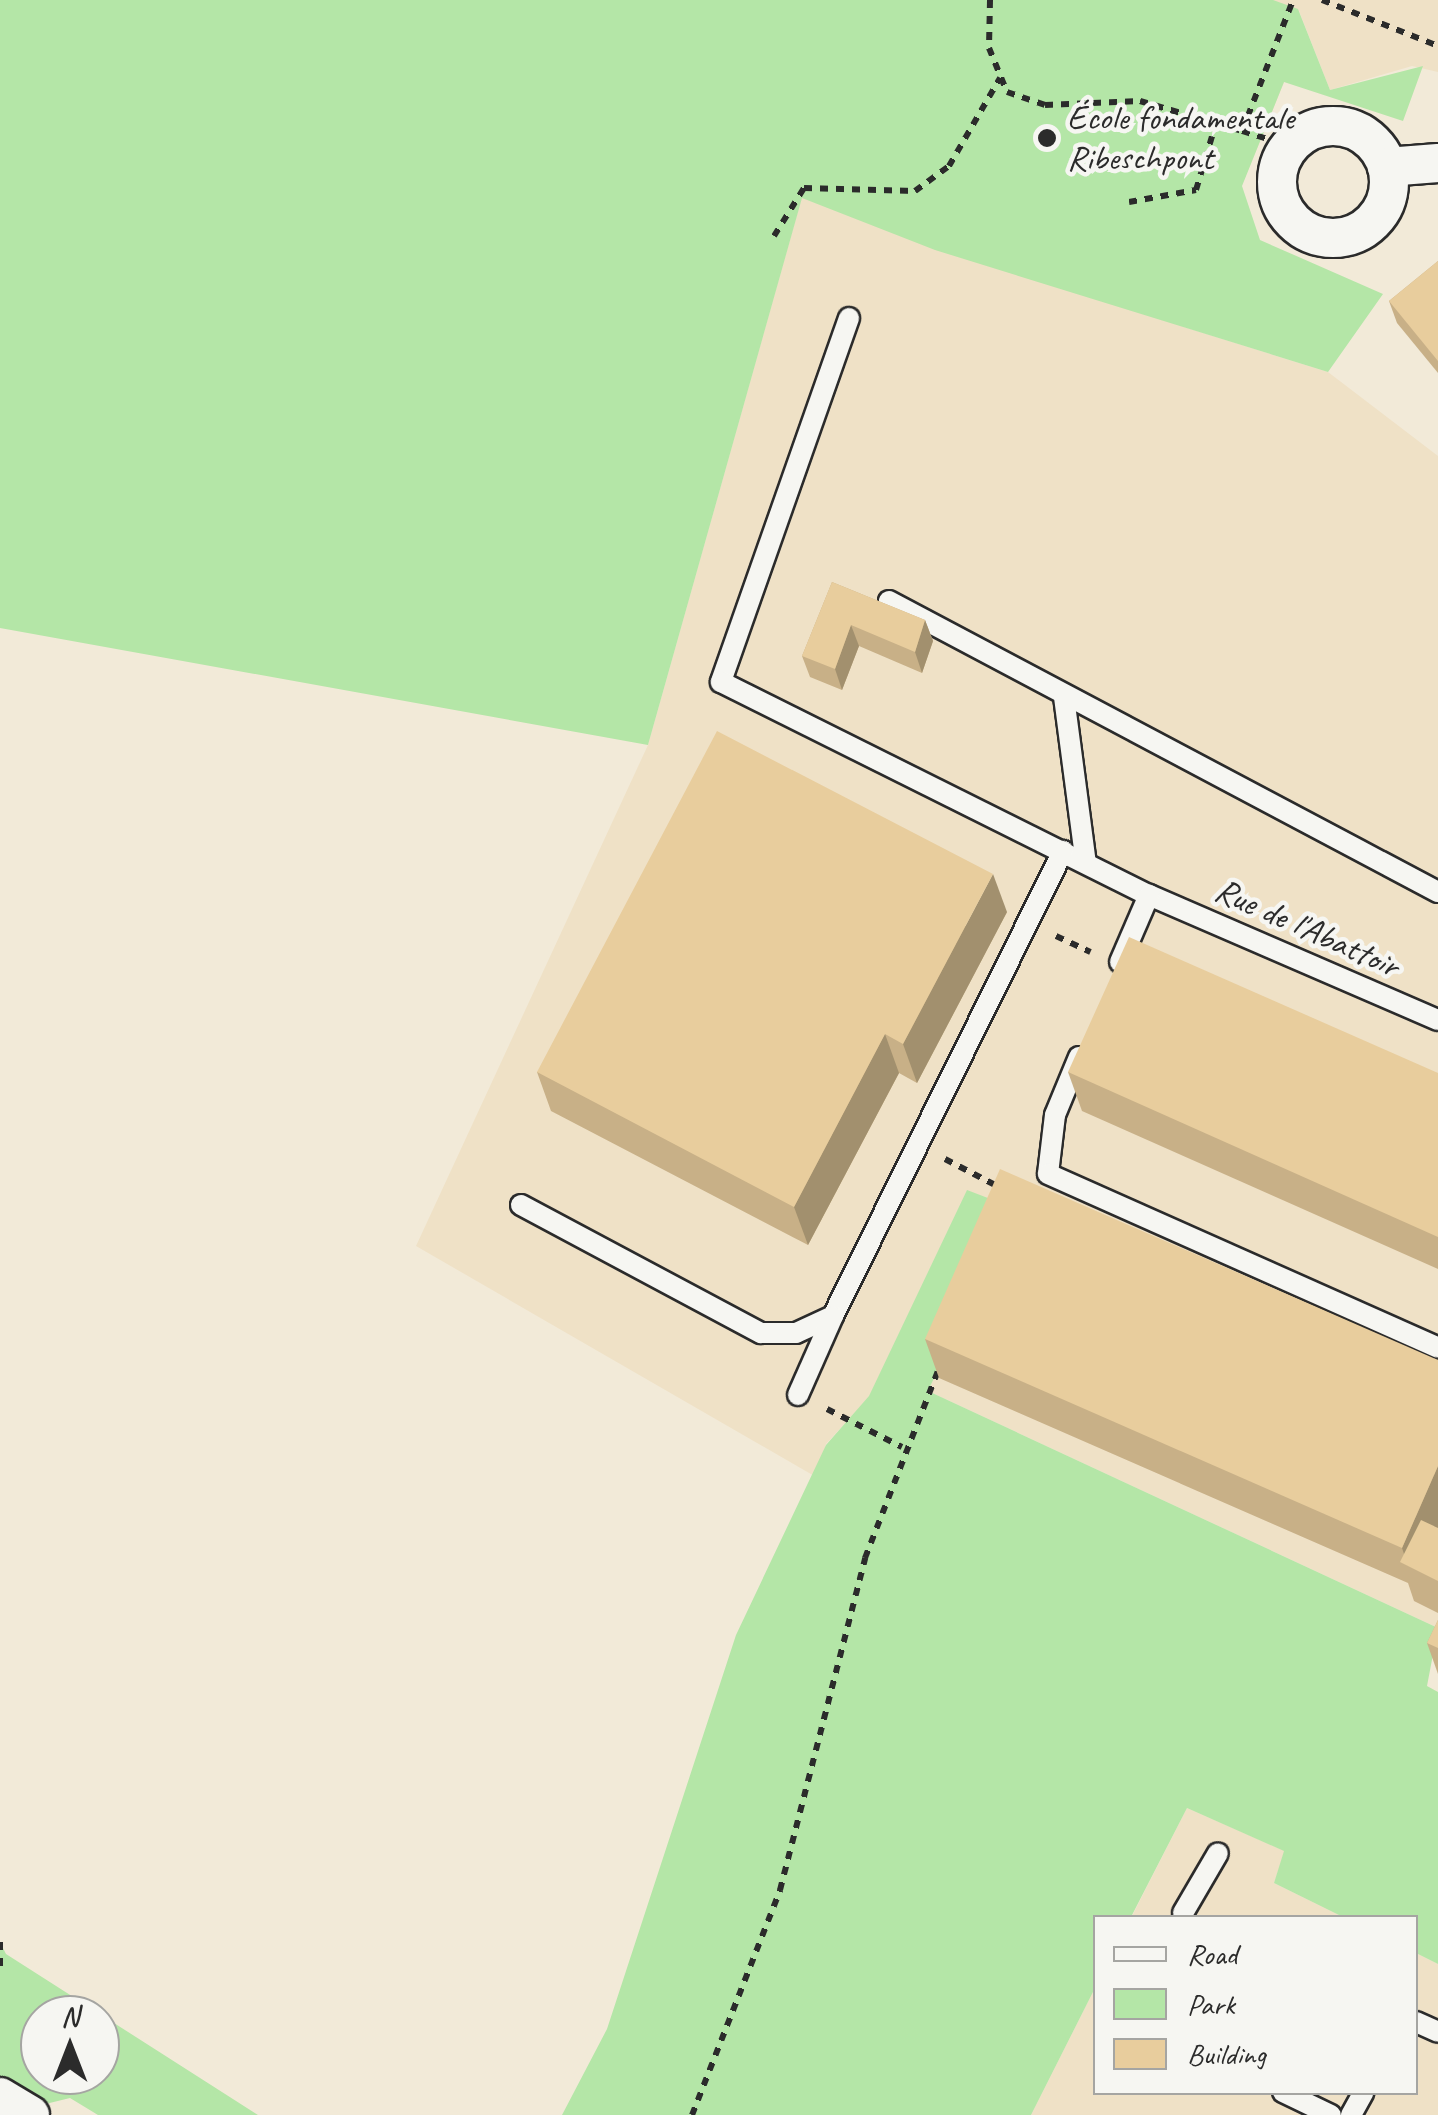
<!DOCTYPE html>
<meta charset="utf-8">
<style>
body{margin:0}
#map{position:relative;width:1438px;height:2115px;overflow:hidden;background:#f2ead8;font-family:Caveat,sans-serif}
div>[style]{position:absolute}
.built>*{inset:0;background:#efe1c6}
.green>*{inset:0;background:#b4e6a7}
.path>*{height:6px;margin-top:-3px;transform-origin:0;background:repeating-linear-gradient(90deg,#2b2b2b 0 8px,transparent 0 16px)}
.roads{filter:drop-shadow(2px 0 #2b2b2b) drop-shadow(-2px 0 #2b2b2b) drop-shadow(0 2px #2b2b2b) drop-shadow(0 -2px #2b2b2b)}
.service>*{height:20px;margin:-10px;padding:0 10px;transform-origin:10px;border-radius:10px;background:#f6f6f2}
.minor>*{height:38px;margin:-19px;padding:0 19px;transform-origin:19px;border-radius:19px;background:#f6f6f2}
.minor>.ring{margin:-19px;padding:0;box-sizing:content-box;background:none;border:38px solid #f6f6f2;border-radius:50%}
.wall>*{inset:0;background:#c8b087}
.shaded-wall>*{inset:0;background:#a2906e}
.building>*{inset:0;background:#e8cd9d}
.dots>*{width:28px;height:28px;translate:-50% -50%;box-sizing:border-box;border:5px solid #f6f6f2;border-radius:50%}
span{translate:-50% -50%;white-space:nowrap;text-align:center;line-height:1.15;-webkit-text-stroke:9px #f6f6f2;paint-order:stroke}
.poi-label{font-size:35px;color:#2b2b2b}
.left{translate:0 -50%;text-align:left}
.street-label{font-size:35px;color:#2b2b2b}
.legend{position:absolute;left:1093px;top:1915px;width:325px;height:180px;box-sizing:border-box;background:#f6f6f2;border:2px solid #a5a5a2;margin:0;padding:12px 18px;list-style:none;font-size:30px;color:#2b2b2b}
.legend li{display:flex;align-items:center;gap:20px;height:50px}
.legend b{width:50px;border:2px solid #a5a5a2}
.north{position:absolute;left:20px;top:1995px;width:100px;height:100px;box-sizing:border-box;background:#f6f6f2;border:2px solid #a5a5a2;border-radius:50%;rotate:0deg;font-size:28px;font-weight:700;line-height:40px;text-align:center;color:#2b2b2b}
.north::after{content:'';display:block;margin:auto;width:35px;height:45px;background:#2b2b2b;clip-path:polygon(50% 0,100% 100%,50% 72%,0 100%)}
</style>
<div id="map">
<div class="built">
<div style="clip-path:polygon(905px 0,1438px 0,1438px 72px,1412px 66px,1330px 90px,1299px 11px,1296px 53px,1184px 327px,1328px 372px,1438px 456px,1438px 1628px,928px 1391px,1014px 1208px,967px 1191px,869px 1397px,826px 1444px,816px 1477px,416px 1246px,648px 745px,802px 197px)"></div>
<div style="clip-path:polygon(1187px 1808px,1285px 1851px,1274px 1883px,1343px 1917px,1131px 1918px)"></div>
<div style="clip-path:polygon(1416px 1953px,1438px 1964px,1438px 2115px,1031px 2115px,1095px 1988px,1096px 2092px,1416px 2092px)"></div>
</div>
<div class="green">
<div style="clip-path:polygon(0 0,1273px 0,1298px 9px,1330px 90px,1423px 66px,1403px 121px,1284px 82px,1242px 186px,1260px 240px,1383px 294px,1328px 372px,935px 250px,802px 198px,648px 745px,0 628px)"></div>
<div style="clip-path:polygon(967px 1190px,1014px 1208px,928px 1391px,1438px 1628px,1427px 1686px,1438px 1692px,1438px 1964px,1416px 1953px,1416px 1918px,1343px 1917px,1274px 1883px,1284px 1851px,1187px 1808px,1131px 1917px,1096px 1918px,1095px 1988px,1031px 2115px,562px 2115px,607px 2029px,736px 1635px,826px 1445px,869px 1396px)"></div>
<div style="clip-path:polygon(evenodd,0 1942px,6px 1954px,258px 2115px,98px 2115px,70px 2098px,21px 2110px,0 2097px,0 1942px,40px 2015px,100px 2015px,100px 2075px,40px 2075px,40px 2015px)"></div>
</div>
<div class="path">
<div style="left:990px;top:0;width:48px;rotate:91.2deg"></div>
<div style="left:989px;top:48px;width:48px;rotate:67.8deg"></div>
<div style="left:1007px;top:92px;width:40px;rotate:18.9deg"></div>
<div style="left:1045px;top:105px;width:95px;rotate:-2.4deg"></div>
<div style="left:1140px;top:101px;width:106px;rotate:16.4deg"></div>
<div style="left:1242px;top:131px;width:141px;rotate:-68.7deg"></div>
<div style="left:1322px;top:0;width:125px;rotate:21.6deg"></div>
<div style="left:1242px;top:131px;width:50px;rotate:17.4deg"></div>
<div style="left:1129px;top:202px;width:68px;rotate:-10.2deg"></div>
<div style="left:1196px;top:190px;width:70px;rotate:-73.4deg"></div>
<div style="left:774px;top:236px;width:57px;rotate:-58deg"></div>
<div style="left:804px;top:188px;width:111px;rotate:1.5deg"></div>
<div style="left:915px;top:191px;width:42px;rotate:-36.3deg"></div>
<div style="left:949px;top:166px;width:102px;rotate:-59.9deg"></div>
<div style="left:1056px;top:936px;width:38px;rotate:25deg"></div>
<div style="left:945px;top:1159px;width:63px;rotate:27.4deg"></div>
<div style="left:827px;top:1409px;width:84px;rotate:26.9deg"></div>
<div style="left:0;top:1942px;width:30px;rotate:90deg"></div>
<div style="left:692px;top:2115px;width:242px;rotate:-68.6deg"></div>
<div style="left:780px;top:1890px;width:343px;rotate:-75.6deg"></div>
<div style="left:865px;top:1558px;width:209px;rotate:-68.7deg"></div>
</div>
<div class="roads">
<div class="service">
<div style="left:849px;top:318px;width:386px;rotate:109.4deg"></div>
<div style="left:721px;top:682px;width:478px;rotate:26.5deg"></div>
<div style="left:1149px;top:895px;width:315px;rotate:23.4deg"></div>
<div style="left:889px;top:601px;width:621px;rotate:27.93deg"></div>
<div style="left:1064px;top:697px;width:167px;rotate:82.5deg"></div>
<div style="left:1120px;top:962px;width:73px;rotate:-66.6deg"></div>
<div style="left:1079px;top:1057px;width:63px;rotate:112.5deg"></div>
<div style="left:1055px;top:1115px;width:59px;rotate:96.8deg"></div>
<div style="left:1048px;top:1174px;width:427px;rotate:24deg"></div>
<div style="left:521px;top:1205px;width:272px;rotate:28.1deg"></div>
<div style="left:761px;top:1333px;width:35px"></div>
<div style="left:796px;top:1333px;width:41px;rotate:-24.7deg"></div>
<div style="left:833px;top:1316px;width:519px;rotate:-63.68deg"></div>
<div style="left:798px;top:1395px;width:86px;rotate:-66.1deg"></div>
<div style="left:1183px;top:1913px;width:69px;rotate:-59.7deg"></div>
<div style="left:1416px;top:2022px;width:24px;rotate:24deg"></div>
<div style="left:1283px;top:2092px;width:53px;rotate:25.6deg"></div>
<div style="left:1351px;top:2115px;width:26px;rotate:-61deg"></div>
</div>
<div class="minor">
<div class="ring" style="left:1277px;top:126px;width:74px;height:74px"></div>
<div style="left:1387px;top:167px;width:51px;rotate:-4.5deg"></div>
<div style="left:0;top:2097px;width:35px;rotate:31deg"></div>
</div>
</div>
<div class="wall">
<div style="clip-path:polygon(1438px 261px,1438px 373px,1397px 323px,1389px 301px)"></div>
<div style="clip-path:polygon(832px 582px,925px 620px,933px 641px,922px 673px,859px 646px,842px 690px,810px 677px,802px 656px)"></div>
<div style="clip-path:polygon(1007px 912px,917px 1083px,899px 1073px,808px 1245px,551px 1111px,537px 1072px)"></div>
<div style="clip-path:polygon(1068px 1072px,1438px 1073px,1438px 1269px,1082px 1111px)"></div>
<div style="clip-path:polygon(925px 1339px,1438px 1360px,1438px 1613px,1414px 1601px,1408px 1583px,939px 1378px)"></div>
<div style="clip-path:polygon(1438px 1620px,1438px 1674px,1427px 1643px)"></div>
</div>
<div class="shaded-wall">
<div style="clip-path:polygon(925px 620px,933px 641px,922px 673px,915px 652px)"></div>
<div style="clip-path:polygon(851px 625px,859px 646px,842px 690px,835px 669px)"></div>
<div style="clip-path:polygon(993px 874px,1007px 912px,917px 1083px,903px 1044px)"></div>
<div style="clip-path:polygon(885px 1034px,899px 1073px,808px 1245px,794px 1207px)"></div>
<div style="clip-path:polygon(1438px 1466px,1438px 1536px,1408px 1566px,1402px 1548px)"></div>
</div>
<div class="building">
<div style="clip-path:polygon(1438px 261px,1438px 361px,1389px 301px)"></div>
<div style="clip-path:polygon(832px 582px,925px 620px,915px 652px,851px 625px,835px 669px,802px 656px)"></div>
<div style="clip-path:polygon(717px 731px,993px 874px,903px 1044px,885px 1034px,794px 1207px,537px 1072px)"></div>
<div style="clip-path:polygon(1129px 937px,1438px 1073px,1438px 1237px,1068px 1072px)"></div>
<div style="clip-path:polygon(1000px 1169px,1438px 1360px,1438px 1466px,1402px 1548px,925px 1339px)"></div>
<div style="clip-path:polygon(1421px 1520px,1438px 1528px,1438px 1581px,1400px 1562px)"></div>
<div style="clip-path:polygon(1438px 1620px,1438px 1648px,1427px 1643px)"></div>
</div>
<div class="dots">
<div style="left:1047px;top:138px;background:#2b2b2b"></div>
</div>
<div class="poi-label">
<span class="left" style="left:1067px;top:138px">École fondamentale<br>Ribeschpont</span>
</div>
<div class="street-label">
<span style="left:1307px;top:928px;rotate:24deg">Rue de l'Abattoir</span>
</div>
<ul class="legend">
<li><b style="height:12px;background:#f6f6f2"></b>Road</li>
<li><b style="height:28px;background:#b4e6a7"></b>Park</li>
<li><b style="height:28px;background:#e8cd9d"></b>Building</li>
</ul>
<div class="north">N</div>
</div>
